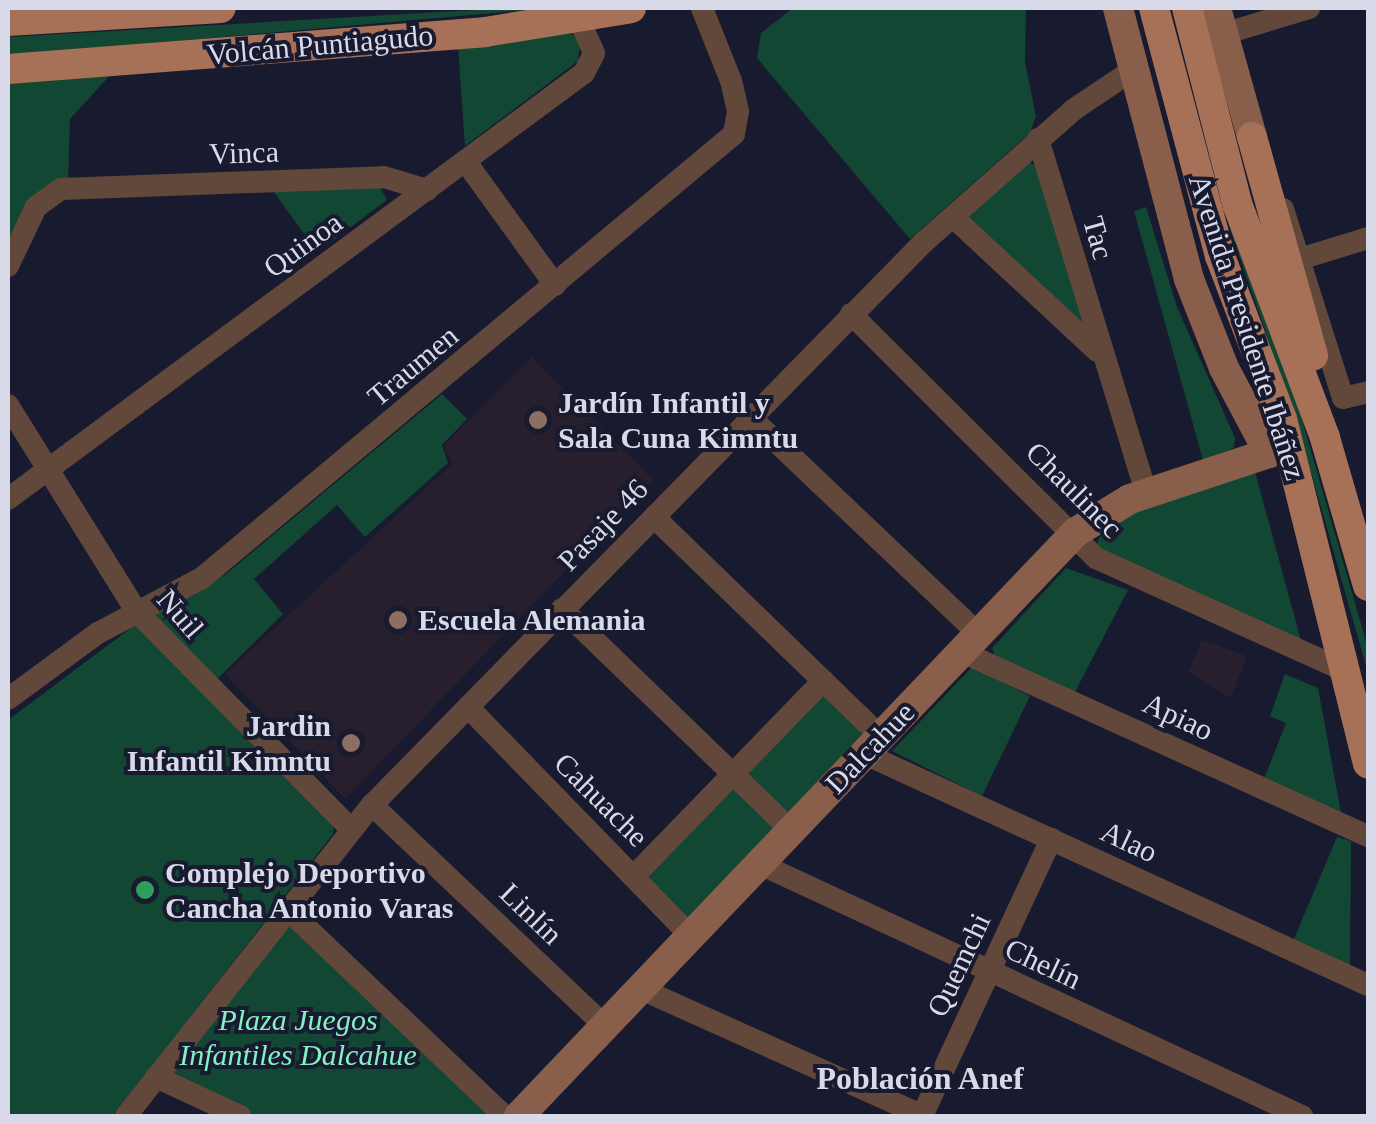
<!DOCTYPE html>
<meta charset="utf-8">
<style>
body{margin:0}
#map{position:relative;width:1376px;height:1124px;overflow:hidden;background:#181a2f;font-family:"Times New Roman",serif}
div>[style]{position:absolute}
.education>*{inset:0;background:#281f2e}
.green>*{inset:0;background:#124733;transform-origin:0 0}
.street>*{height:22px;margin:-11px;padding:0 11px;transform-origin:11px;border-radius:11px;background:#62473b}
.secondary>*{height:30px;margin:-15px;padding:0 15px;transform-origin:15px;border-radius:15px;background:#895f4b}
.primary>*{height:30px;margin:-15px;padding:0 15px;transform-origin:15px;border-radius:15px;background:#a77157}
.dots>*{width:28px;height:28px;translate:-50% -50%;box-sizing:border-box;border:5px solid #181a2f;border-radius:50%}
span{translate:-50% -50%;white-space:nowrap;text-align:center;line-height:1.15;-webkit-text-stroke:8px #181a2f;paint-order:stroke}
.street-label{font-size:30px;color:#d8dae9}
.poi-label{font-size:30px;color:#d8dae9;font-weight:700}
.left{translate:0 -50%;text-align:left}
.right{translate:-100% -50%;text-align:right}
.park-label{font-size:30px;color:#83f1c2;font-style:italic}
.neighbourhood-label{font-size:32px;color:#d8dae9;font-weight:700}
.frame{position:absolute;inset:0;border:10px solid #d8dae9;pointer-events:none}
</style>
<div id="map">
<div class="education">
<div style="clip-path:polygon(532px 357px,653px 480px,345px 799px,225px 674px,452px 464px,444px 445px)"></div>
<div style="clip-path:polygon(1202px 640px,1247px 656px,1231px 698px,1188px 672px)"></div>
</div>
<div class="green">
<div style="clip-path:polygon(511px 8px,550px 8px,8px 56px,8px 37px)"></div>
<div style="clip-path:polygon(793px 8px,1026px 8px,1025px 62px,1036px 116px,1030px 133px,910px 239px,757px 58px,761px 33px)"></div>
<div style="clip-path:polygon(571px 32px,580px 44px,578px 61px,465px 146px,458px 46px)"></div>
<div style="clip-path:polygon(113px 72px,70px 119px,68px 182px,8px 251px,8px 77px)"></div>
<div style="clip-path:polygon(1026px 162px,1041px 166px,1085px 331px,969px 217px)"></div>
<div style="clip-path:polygon(380px 187px,387px 200px,317px 252px,271px 188px)"></div>
<div style="clip-path:polygon(1146px 207px,1177px 307px,1235px 438px,1234px 448px,1203px 460px,1134px 211px)"></div>
<div style="clip-path:polygon(1223px 209px,1298px 406px,1368px 648px,1368px 673px,1296px 419px)"></div>
<div style="clip-path:polygon(442px 394px,467px 419px,442px 445px,448px 463px,365px 537px,337px 505px,254px 579px,283px 614px,204px 692px,334px 822px,333px 834px,113px 1116px,8px 1116px,8px 720px,135px 625px,226px 574px)"></div>
<div style="clip-path:polygon(1254px 468px,1303px 648px,1108px 557px,1097px 544px,1105px 524px)"></div>
<div style="clip-path:polygon(1066px 568px,1128px 590px,1075px 692px,995px 656px,992px 648px)"></div>
<div style="clip-path:polygon(972px 667px,1030px 696px,982px 796px,892px 751px)"></div>
<div style="clip-path:polygon(1285px 674px,1318px 688px,1341px 813px,1264px 779px,1286px 723px,1270px 716px)"></div>
<div style="left:822px;top:687px;width:71px;height:263px;rotate:44deg"></div>
<div style="clip-path:polygon(1337px 837px,1351px 841px,1350px 969px,1293px 941px)"></div>
<div style="clip-path:polygon(290px 920px,494px 1116px,257px 1116px,170px 1076px)"></div>
</div>
<div class="street">
<div style="left:1223px;top:34px;width:90px;rotate:-16.8deg"></div>
<div style="left:1038px;top:139px;width:369px;rotate:73deg"></div>
<div style="left:466px;top:162px;width:152px;rotate:54.1deg"></div>
<div style="left:1283px;top:209px;width:198px;rotate:72.4deg"></div>
<div style="left:1343px;top:398px;width:26px;rotate:-13deg"></div>
<div style="left:953px;top:217px;width:197px;rotate:42.9deg"></div>
<div style="left:1303px;top:258px;width:68px;rotate:-17.1deg"></div>
<div style="left:8px;top:266px;width:65px;rotate:-64.6deg"></div>
<div style="left:36px;top:207px;width:31px;rotate:-36deg"></div>
<div style="left:61px;top:189px;width:323px;rotate:-2.1deg"></div>
<div style="left:384px;top:177px;width:45px;rotate:16.8deg"></div>
<div style="left:851px;top:314px;width:346px;rotate:44.9deg"></div>
<div style="left:1096px;top:558px;width:278px;rotate:24.4deg"></div>
<div style="left:8px;top:405px;width:244px;rotate:58.1deg"></div>
<div style="left:137px;top:612px;width:303px;rotate:45.4deg"></div>
<div style="left:749px;top:416px;width:317px;rotate:43.5deg"></div>
<div style="left:8px;top:499px;width:716px;rotate:-36.49deg"></div>
<div style="left:584px;top:73px;width:22px;rotate:-63deg"></div>
<div style="left:594px;top:53px;width:36px;rotate:-114deg"></div>
<div style="left:654px;top:517px;width:316px;rotate:44.1deg"></div>
<div style="left:562px;top:609px;width:320px;rotate:44deg"></div>
<div style="left:962px;top:652px;width:446px;rotate:24.4deg"></div>
<div style="left:8px;top:699px;width:112px;rotate:-36.3deg"></div>
<div style="left:98px;top:633px;width:118px;rotate:-27.9deg"></div>
<div style="left:202px;top:578px;width:693px;rotate:-39.85deg"></div>
<div style="left:734px;top:134px;width:23px;rotate:-80deg"></div>
<div style="left:738px;top:111px;width:31px;rotate:-103deg"></div>
<div style="left:731px;top:81px;width:79px;rotate:-111.7deg"></div>
<div style="left:468px;top:707px;width:320px;rotate:45.8deg"></div>
<div style="left:865px;top:754px;width:554px;rotate:24.67deg"></div>
<div style="left:372px;top:805px;width:321px;rotate:43.5deg"></div>
<div style="left:760px;top:864px;width:598px;rotate:24.94deg"></div>
<div style="left:634px;top:876px;width:272px;rotate:-45.9deg"></div>
<div style="left:287px;top:909px;width:300px;rotate:43.6deg"></div>
<div style="left:641px;top:989px;width:309px;rotate:24.2deg"></div>
<div style="left:156px;top:1077px;width:93px;rotate:24.9deg"></div>
<div style="left:126px;top:1116px;width:397px;rotate:-51.7deg"></div>
<div style="left:372px;top:805px;width:788px;rotate:-45.57deg"></div>
<div style="left:924px;top:242px;width:199px;rotate:-41.5deg"></div>
<div style="left:1073px;top:110px;width:73px;rotate:-33.9deg"></div>
<div style="left:922px;top:1116px;width:306px;rotate:-65deg"></div>
</div>
<div class="secondary">
<div style="left:1216px;top:8px;width:134px;rotate:74.4deg"></div>
<div style="left:519px;top:1116px;width:807px;rotate:-46.36deg"></div>
<div style="left:1076px;top:532px;width:63px;rotate:-31.4deg"></div>
<div style="left:1130px;top:499px;width:146px;rotate:-18.3deg"></div>
<div style="left:1269px;top:453px;width:96px;rotate:-117.9deg"></div>
<div style="left:1224px;top:368px;width:96px;rotate:-111.5deg"></div>
<div style="left:1189px;top:279px;width:280px;rotate:-104.7deg"></div>
</div>
<div class="primary">
<div style="left:1154px;top:8px;width:257px;rotate:75.1deg"></div>
<div style="left:1220px;top:256px;width:174px;rotate:69.2deg"></div>
<div style="left:1282px;top:419px;width:355px;rotate:76deg"></div>
<div style="left:1187px;top:8px;width:204px;rotate:75.6deg"></div>
<div style="left:1238px;top:206px;width:248px;rotate:69.4deg"></div>
<div style="left:1325px;top:438px;width:154px;rotate:73.8deg"></div>
<div style="left:8px;top:21px;width:213px;rotate:-3.5deg"></div>
<div style="left:8px;top:69px;width:478px;rotate:-4.4deg"></div>
<div style="left:485px;top:32px;width:148px;rotate:-9.3deg"></div>
<div style="left:1252px;top:137px;width:227px;rotate:74.4deg"></div>
</div>
<div class="dots">
<div style="left:538px;top:420px;background:#8d6e63"></div>
<div style="left:398px;top:620px;background:#8d6e63"></div>
<div style="left:351px;top:743px;background:#8d6e63"></div>
<div style="left:145px;top:890px;background:#2e9e5b"></div>
</div>
<div class="street-label">
<span style="left:320px;top:45px;rotate:-5deg">Volcán Puntiagudo</span>
<span style="left:244px;top:153px;rotate:-2deg">Vinca</span>
<span style="left:1098px;top:238px;rotate:74deg">Tac</span>
<span style="left:303px;top:245px;rotate:-36deg">Quinoa</span>
<span style="left:1247px;top:327px;rotate:72deg">Avenida Presidente Ibáñez</span>
<span style="left:413px;top:366px;rotate:-40deg">Traumen</span>
<span style="left:1074px;top:490px;rotate:45deg">Chaulinec</span>
<span style="left:603px;top:525px;rotate:-46deg">Pasaje 46</span>
<span style="left:180px;top:614px;rotate:49deg">Nuil</span>
<span style="left:1178px;top:717px;rotate:25deg">Apiao</span>
<span style="left:870px;top:748px;rotate:-46deg">Dalcahue</span>
<span style="left:601px;top:800px;rotate:45deg">Cahuache</span>
<span style="left:1129px;top:842px;rotate:25deg">Alao</span>
<span style="left:531px;top:914px;rotate:44deg">Linlín</span>
<span style="left:1043px;top:964px;rotate:25deg">Chelín</span>
<span style="left:959px;top:965px;rotate:-65deg">Quemchi</span>
</div>
<div class="poi-label">
<span class="left" style="left:558px;top:420px">Jardín Infantil y<br>Sala Cuna Kimntu</span>
<span class="left" style="left:418px;top:620px">Escuela Alemania</span>
<span class="right" style="left:331px;top:743px">Jardin<br>Infantil Kimntu</span>
<span class="left" style="left:165px;top:890px">Complejo Deportivo<br>Cancha Antonio Varas</span>
</div>
<div class="park-label">
<span style="left:298px;top:1037px">Plaza Juegos<br>Infantiles Dalcahue</span>
</div>
<div class="neighbourhood-label">
<span style="left:920px;top:1078px">Población Anef</span>
</div>
<div class="frame"></div>
</div>
